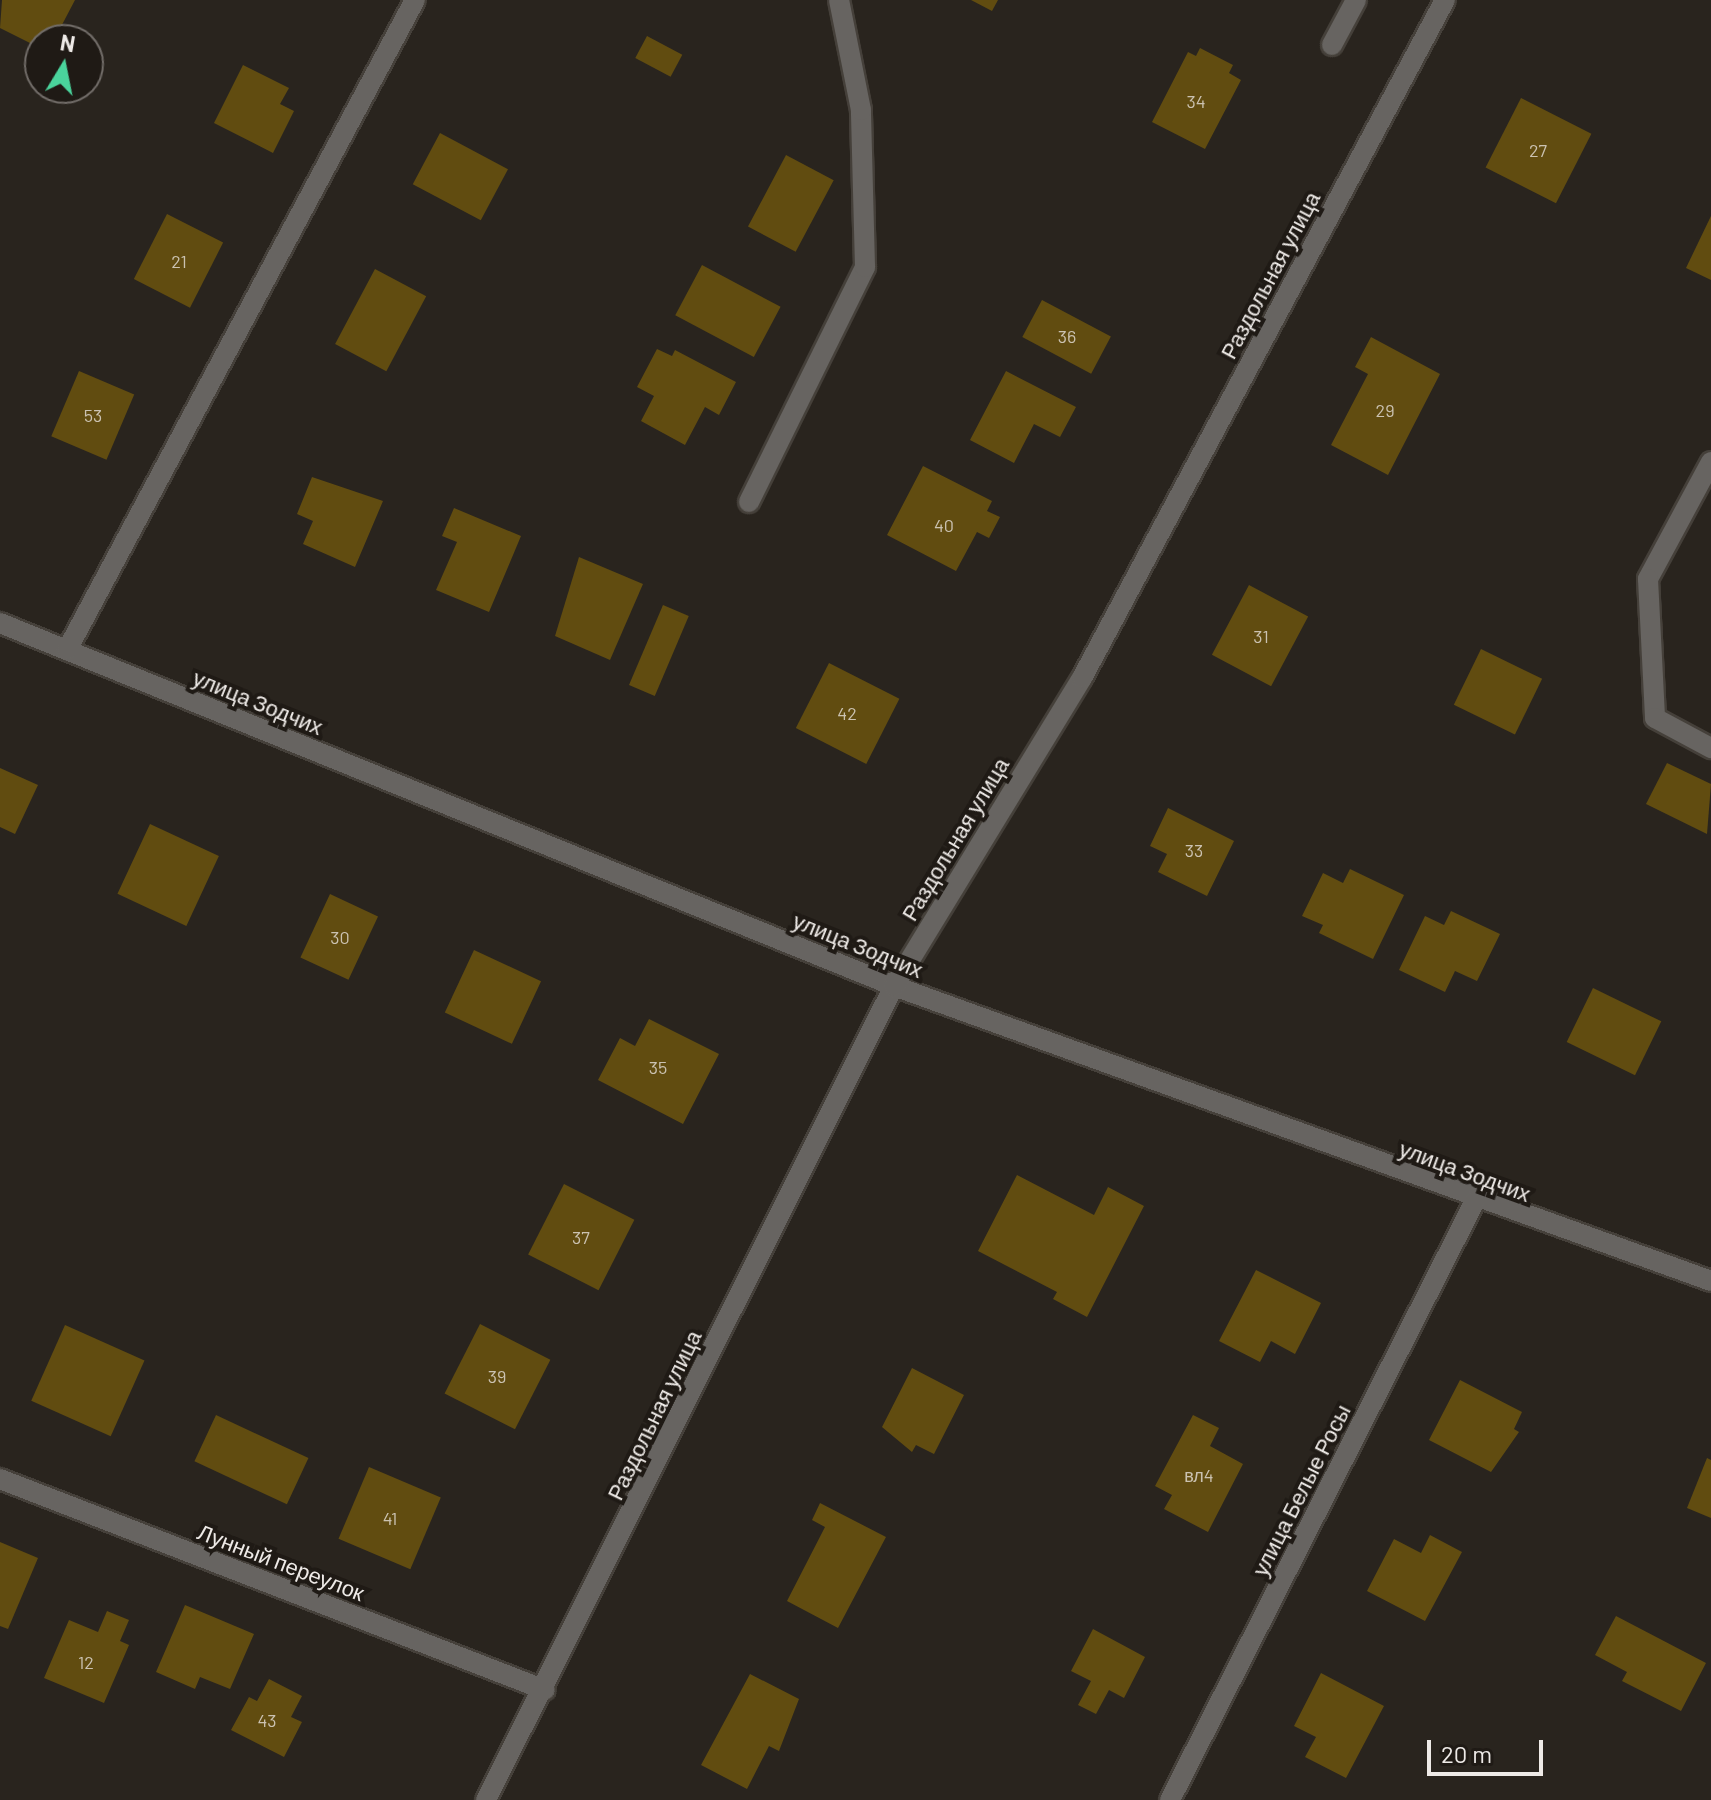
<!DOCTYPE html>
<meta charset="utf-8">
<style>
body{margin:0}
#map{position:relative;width:1711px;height:1800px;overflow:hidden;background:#29241e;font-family:Barlow,sans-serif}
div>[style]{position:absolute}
.building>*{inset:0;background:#614c10;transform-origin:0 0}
.roads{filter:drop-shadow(2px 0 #45403a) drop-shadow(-2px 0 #45403a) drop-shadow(0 2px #45403a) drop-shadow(0 -2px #45403a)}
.minor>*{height:20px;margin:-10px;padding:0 10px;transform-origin:10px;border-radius:10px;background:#676461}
span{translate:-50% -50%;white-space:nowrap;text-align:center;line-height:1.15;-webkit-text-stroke:8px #1f1a15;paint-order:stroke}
.number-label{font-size:18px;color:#cbc2b1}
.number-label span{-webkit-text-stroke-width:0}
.street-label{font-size:22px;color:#eeeae7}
.north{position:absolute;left:24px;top:24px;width:80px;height:80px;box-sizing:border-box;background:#1f1a15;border:2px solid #726d69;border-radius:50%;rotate:10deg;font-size:22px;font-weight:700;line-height:32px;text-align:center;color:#eeeae7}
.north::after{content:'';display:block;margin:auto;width:28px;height:36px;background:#4ad49c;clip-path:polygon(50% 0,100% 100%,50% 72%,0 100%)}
.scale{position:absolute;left:1427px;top:1740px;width:116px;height:36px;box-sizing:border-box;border:4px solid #eeeae7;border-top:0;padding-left:10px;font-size:24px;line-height:28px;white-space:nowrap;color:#eeeae7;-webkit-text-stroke:6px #1f1a15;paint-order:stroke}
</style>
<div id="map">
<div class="building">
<div style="clip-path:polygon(2px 0,75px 0,54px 40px,40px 40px,40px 48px,0 28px)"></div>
<div style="clip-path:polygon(971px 0,998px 0,992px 11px)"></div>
<div style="left:647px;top:36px;width:40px;height:25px;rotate:28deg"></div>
<div style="clip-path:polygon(1200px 48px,1233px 65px,1229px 73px,1241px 80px,1205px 149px,1152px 122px,1188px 52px,1196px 56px)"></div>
<div style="clip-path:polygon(243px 65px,289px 88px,280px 104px,294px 111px,273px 153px,214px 123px)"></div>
<div style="left:1521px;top:98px;width:79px;height:78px;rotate:27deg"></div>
<div style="left:440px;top:133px;width:77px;height:58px;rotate:28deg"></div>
<div style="left:786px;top:155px;width:54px;height:81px;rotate:28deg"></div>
<div style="left:167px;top:214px;width:63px;height:73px;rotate:27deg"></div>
<div style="clip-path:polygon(1711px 216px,1711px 280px,1686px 268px)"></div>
<div style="left:702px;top:265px;width:89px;height:57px;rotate:28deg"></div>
<div style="left:375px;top:269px;width:58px;height:85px;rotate:28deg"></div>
<div style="left:1042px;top:300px;width:78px;height:42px;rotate:28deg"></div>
<div style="clip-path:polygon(1371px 337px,1440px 374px,1388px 475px,1331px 445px,1368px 374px,1355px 367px)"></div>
<div style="clip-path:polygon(657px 349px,672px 356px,675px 350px,736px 382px,719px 415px,705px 407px,685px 445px,641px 421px,654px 396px,637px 387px)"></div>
<div style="left:79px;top:371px;width:60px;height:71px;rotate:23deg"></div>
<div style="clip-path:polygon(1006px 371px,1076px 407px,1060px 437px,1034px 424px,1014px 463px,970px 440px)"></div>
<div style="clip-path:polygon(923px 466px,992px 501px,987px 511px,1000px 517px,989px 538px,977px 532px,956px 571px,887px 535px)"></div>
<div style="clip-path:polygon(312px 477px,383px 501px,355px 567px,303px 544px,313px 521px,297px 514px)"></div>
<div style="clip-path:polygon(454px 508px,521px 536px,489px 612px,436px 590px,457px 542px,442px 536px)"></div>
<div style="clip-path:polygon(579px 557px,643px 584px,610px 660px,555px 636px)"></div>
<div style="left:1249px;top:585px;width:67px;height:79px;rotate:28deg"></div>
<div style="left:663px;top:605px;width:28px;height:87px;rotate:23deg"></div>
<div style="left:1481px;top:649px;width:68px;height:62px;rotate:26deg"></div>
<div style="left:829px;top:663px;width:79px;height:73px;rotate:27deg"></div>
<div style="clip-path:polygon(1667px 763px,1711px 784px,1707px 834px,1646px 804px)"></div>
<div style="clip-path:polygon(0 768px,38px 785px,15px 834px,0 827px)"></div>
<div style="clip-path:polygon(1168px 808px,1234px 841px,1207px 896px,1158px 872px,1167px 854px,1150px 846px)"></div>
<div style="left:150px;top:824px;width:76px;height:77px;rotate:25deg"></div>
<div style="clip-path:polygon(1350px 869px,1404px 895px,1373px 959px,1319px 933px,1323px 925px,1302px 916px,1323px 873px,1343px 883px)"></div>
<div style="left:330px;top:894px;width:53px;height:70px;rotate:25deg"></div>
<div style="clip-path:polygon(1451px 911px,1500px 934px,1477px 981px,1455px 971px,1445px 992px,1399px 970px,1425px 916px,1444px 925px)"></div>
<div style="left:474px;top:950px;width:74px;height:69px;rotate:25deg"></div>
<div style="left:1593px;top:988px;width:76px;height:60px;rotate:26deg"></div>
<div style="clip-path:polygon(649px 1019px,719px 1054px,683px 1124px,598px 1080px,620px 1038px,635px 1046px)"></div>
<div style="clip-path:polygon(1017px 1175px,1094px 1215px,1108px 1187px,1144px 1206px,1087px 1317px,1053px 1299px,1057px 1292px,978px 1251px)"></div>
<div style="left:564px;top:1184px;width:79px;height:79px;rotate:27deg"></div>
<div style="clip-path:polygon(1256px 1270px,1321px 1303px,1295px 1354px,1271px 1341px,1260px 1362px,1219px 1341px)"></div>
<div style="left:480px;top:1324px;width:79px;height:78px;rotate:27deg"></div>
<div style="left:65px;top:1325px;width:87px;height:83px;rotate:24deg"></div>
<div style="clip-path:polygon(912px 1368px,964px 1395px,934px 1454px,916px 1445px,912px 1452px,882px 1427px)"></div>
<div style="clip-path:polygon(1460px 1380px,1522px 1412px,1514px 1429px,1519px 1432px,1491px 1472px,1429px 1440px)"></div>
<div style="left:216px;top:1415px;width:102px;height:51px;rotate:25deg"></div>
<div style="clip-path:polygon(1193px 1415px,1219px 1428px,1210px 1446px,1243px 1464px,1208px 1532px,1164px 1509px,1172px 1495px,1155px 1486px)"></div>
<div style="clip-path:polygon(1707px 1458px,1711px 1460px,1711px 1518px,1687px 1508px)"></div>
<div style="left:369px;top:1467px;width:78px;height:78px;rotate:23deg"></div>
<div style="clip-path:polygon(820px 1503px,886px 1537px,838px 1628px,787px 1601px,825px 1527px,812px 1520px)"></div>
<div style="clip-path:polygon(1430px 1535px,1462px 1552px,1425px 1621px,1367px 1591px,1394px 1539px,1421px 1553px)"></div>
<div style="clip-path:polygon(0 1542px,38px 1558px,8px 1629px,0 1626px)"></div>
<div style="clip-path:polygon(185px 1605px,254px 1634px,230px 1689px,200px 1677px,195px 1689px,156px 1672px)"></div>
<div style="clip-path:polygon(107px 1611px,129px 1620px,120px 1641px,129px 1645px,104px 1703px,44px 1678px,69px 1620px,98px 1632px)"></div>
<div style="clip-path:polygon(1616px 1616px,1706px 1663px,1681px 1711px,1622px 1681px,1627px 1672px,1595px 1655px)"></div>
<div style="clip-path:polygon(1093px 1629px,1145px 1657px,1124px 1698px,1109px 1690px,1096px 1714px,1078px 1705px,1091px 1681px,1071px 1671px)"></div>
<div style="clip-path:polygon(1321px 1673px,1384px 1706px,1346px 1778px,1305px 1757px,1316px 1737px,1294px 1726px)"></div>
<div style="clip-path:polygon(750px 1674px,799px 1699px,779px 1751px,769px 1746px,747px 1789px,701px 1765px)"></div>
<div style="clip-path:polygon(269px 1679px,302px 1696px,291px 1717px,302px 1722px,284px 1757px,231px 1730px,249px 1697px,257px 1701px)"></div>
</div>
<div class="roads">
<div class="minor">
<div style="left:1332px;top:45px;width:51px;rotate:-61.9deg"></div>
<div style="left:1711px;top:462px;width:133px;rotate:118.3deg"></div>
<div style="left:1648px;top:579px;width:139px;rotate:87.1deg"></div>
<div style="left:1655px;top:718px;width:64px;rotate:28.2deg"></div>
<div style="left:749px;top:502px;width:262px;rotate:-63.7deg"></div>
<div style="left:865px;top:267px;width:157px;rotate:-91.5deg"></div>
<div style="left:861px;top:110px;width:112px;rotate:-101.3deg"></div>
<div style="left:0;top:623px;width:965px;rotate:22.1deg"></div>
<div style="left:894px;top:986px;width:869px;rotate:19.85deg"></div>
<div style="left:67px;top:650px;width:737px;rotate:-61.84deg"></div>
<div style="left:0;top:1479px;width:584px;rotate:21.16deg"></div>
<div style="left:486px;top:1800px;width:911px;rotate:-63.38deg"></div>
<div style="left:894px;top:986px;width:361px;rotate:-58.6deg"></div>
<div style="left:1082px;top:678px;width:769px;rotate:-61.84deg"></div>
<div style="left:1170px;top:1800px;width:672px;rotate:-63.02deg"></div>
</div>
</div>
<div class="number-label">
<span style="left:1196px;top:101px">34</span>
<span style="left:1538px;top:150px">27</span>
<span style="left:179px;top:261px">21</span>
<span style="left:1067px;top:336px">36</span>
<span style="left:1385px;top:410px">29</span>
<span style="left:93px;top:415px">53</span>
<span style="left:944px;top:525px">40</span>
<span style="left:1261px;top:636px">31</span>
<span style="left:847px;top:713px">42</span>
<span style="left:1194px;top:850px">33</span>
<span style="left:340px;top:937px">30</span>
<span style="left:658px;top:1067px">35</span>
<span style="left:581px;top:1237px">37</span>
<span style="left:497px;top:1376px">39</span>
<span style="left:1199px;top:1475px">вл4</span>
<span style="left:390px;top:1518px">41</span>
<span style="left:86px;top:1662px">12</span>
<span style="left:267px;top:1720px">43</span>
</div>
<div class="street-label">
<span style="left:1270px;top:275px;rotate:-62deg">Раздольная улица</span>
<span style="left:258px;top:702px;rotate:22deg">улица Зодчих</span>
<span style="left:955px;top:839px;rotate:-59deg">Раздольная улица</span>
<span style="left:858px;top:945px;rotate:22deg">улица Зодчих</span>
<span style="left:1465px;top:1171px;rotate:20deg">улица Зодчих</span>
<span style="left:654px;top:1415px;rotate:-64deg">Раздольная улица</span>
<span style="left:1301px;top:1490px;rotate:-63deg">улица Белые Росы</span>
<span style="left:281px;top:1562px;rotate:21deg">Лунный переулок</span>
</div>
<div class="north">N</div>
<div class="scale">20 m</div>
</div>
